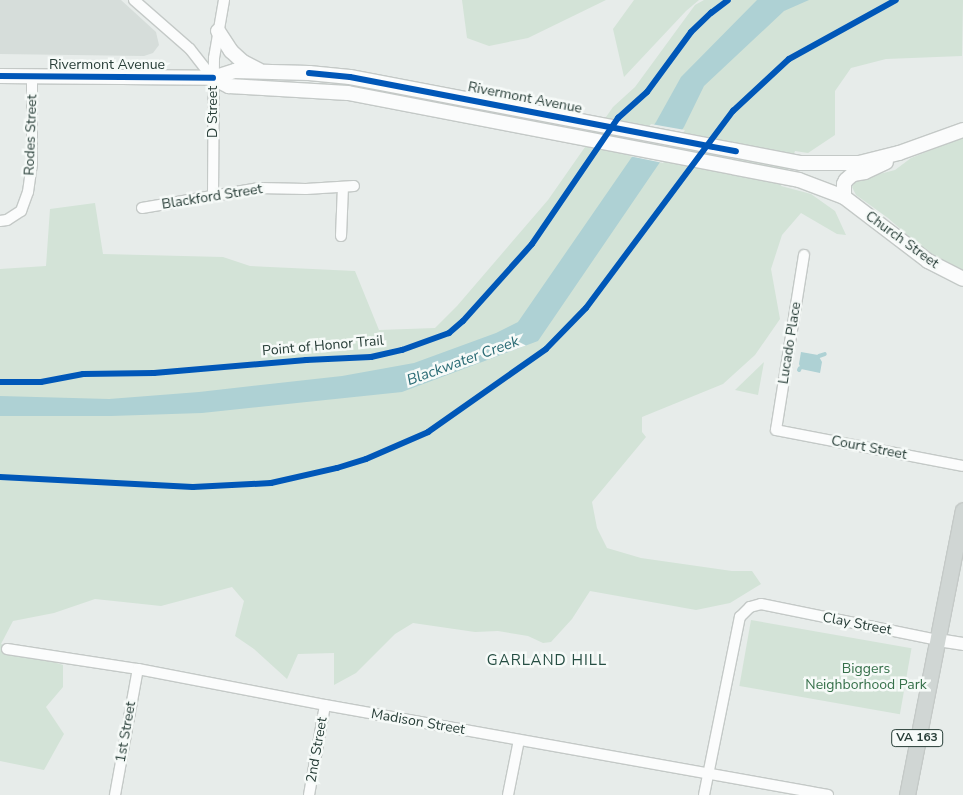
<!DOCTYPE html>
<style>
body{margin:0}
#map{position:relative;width:963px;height:795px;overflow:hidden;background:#e7ecea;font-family:"Nunito Sans",sans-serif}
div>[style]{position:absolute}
.built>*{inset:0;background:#d6ddda}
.green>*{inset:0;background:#d3e3d7;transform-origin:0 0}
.water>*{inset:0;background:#aed1d4}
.pier>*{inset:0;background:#e7ecea}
.stream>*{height:4px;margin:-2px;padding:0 2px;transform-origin:2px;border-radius:2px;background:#aed1d4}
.roads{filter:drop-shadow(1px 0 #c4c9c7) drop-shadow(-1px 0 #c4c9c7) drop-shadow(0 1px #c4c9c7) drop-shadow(0 -1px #c4c9c7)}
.minor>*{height:10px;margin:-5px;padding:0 5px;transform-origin:5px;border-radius:5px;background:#fbfcfc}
.tertiary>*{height:12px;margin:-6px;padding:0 6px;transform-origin:6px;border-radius:6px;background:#fbfcfc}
.secondary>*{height:14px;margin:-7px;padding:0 7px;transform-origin:7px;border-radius:7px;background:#fbfcfc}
.primary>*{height:15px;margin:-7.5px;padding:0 7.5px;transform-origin:7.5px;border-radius:7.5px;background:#d0d6d4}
.cycleway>*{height:6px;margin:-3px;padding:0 3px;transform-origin:3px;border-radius:3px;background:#0057b8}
span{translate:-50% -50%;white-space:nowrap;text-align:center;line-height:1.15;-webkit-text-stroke:5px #f6faf8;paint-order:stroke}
.shield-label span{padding:1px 4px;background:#f6faf8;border:1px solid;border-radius:4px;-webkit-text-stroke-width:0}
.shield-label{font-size:12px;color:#273d37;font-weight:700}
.street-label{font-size:14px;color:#273d37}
.park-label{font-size:14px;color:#36704a}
.water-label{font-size:15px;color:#276973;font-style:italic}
.neighbourhood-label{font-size:15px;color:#254d42;letter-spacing:1px}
</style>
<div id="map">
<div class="built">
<div style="clip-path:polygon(0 0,121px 0,156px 32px,159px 45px,153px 53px,144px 56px,0 54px)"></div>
</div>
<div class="green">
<div style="clip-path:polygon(462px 0,606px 0,528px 38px,489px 46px,467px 38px)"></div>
<div style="clip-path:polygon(634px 0,699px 0,686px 11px,624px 77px,613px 29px)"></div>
<div style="clip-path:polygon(704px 0,963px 0,962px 56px,886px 59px,851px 68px,835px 91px,835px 135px,808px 153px,795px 151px,781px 186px,811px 194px,835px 211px,846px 235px,837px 234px,801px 213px,782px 235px,771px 269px,780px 319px,755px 355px,723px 384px,642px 417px,642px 432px,646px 437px,592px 502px,597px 528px,607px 548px,641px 558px,732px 571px,752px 571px,761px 584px,730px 603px,696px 610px,590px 591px,572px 619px,551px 642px,543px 643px,528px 636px,498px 631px,475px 632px,413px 623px,395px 634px,356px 673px,334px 685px,334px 653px,298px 654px,287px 679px,254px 649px,235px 636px,244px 601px,232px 587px,161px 606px,95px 599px,54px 613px,13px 621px,1px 644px,63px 665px,63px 687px,46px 707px,64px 734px,44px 770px,0 761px,0 269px,46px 266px,50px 209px,95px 203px,103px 254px,223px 257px,250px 266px,355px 271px,379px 330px,435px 328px,457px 306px,548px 200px,613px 107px,635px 87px,695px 5px)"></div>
<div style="clip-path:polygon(963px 137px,963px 273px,923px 249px,888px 218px,856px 195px,852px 187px,856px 180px,895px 170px,911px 158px)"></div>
<div style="clip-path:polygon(764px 362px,758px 395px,735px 390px)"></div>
<div style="left:751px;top:620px;width:163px;height:67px;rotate:10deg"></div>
</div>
<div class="water">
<div style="clip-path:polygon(757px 0,809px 0,784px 11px,704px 86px,684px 127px,538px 341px,402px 392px,202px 413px,111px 416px,0 416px,0 396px,109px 399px,199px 392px,342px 376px,414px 363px,496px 333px,518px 322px,656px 122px,681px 77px)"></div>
<div style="clip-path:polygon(801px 352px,818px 355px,822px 362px,820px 373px,801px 369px,799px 364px)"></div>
</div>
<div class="pier">
<div style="clip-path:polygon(651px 124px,685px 130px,663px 163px,629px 156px)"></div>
</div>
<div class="stream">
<div style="left:819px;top:356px;width:6px;rotate:-18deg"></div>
<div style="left:799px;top:370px;width:2px;rotate:-63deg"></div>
</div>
<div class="roads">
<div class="minor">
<div style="left:134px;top:0;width:74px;rotate:41.2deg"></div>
<div style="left:190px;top:49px;width:37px;rotate:52deg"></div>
<div style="left:213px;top:196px;width:138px;rotate:-89.6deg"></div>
<div style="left:214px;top:58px;width:59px;rotate:-80.2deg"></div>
<div style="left:142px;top:208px;width:119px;rotate:-9.7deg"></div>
<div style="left:259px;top:188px;width:47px;rotate:1.2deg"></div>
<div style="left:306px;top:189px;width:48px;rotate:-3.6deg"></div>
<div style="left:0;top:221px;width:7px;rotate:-8deg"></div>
<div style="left:7px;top:220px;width:17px;rotate:-33deg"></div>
<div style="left:21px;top:211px;width:20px;rotate:-70deg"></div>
<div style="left:28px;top:192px;width:28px;rotate:-82deg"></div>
<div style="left:32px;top:164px;width:87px;rotate:-90deg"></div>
<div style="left:341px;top:236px;width:49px;rotate:-87.7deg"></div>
<div style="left:804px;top:255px;width:177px;rotate:99.1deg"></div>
<div style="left:776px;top:430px;width:190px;rotate:10.9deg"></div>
<div style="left:7px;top:649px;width:133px;rotate:8.7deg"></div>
<div style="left:138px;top:669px;width:190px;rotate:10.9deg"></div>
<div style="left:325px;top:705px;width:511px;rotate:10.14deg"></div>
<div style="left:115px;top:795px;width:128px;rotate:-79.7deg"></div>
<div style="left:309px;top:795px;width:91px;rotate:-79.9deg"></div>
<div style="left:508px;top:795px;width:56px;rotate:-78.7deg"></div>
<div style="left:704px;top:795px;width:182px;rotate:-78.6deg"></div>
<div style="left:740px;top:617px;width:14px;rotate:-45deg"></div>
<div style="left:750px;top:607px;width:11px;rotate:-15deg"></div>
<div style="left:761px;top:604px;width:181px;rotate:11.5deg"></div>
</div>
<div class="tertiary">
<div style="left:938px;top:640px;width:25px;rotate:9deg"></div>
</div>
<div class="secondary">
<div style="left:218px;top:31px;width:24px;rotate:57deg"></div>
<div style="left:231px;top:51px;width:16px;rotate:43deg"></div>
<div style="left:243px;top:62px;width:18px;rotate:27deg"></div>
<div style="left:0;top:76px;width:213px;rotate:0.5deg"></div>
<div style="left:213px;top:78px;width:23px;rotate:-18deg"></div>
<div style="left:235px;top:71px;width:74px;rotate:1.5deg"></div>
<div style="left:309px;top:73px;width:41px;rotate:5.6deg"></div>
<div style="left:350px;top:77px;width:459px;rotate:10.8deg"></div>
<div style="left:801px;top:163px;width:58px"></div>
<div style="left:859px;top:163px;width:41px;rotate:-14deg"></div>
<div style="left:899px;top:153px;width:68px;rotate:-19.8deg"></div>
<div style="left:213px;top:78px;width:18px;rotate:27deg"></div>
<div style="left:229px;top:86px;width:119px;rotate:3.4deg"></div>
<div style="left:348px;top:93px;width:459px;rotate:10.9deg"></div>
<div style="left:799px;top:180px;width:48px;rotate:20.7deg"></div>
<div style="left:844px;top:197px;width:106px;rotate:37.3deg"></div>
<div style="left:928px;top:261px;width:39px;rotate:27deg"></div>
<div style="left:844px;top:197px;width:13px;rotate:-90deg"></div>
<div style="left:844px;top:184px;width:4px;rotate:-63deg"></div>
<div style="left:846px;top:180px;width:9px;rotate:-41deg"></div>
<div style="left:853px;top:174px;width:12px;rotate:-9deg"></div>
<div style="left:865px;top:172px;width:23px;rotate:-25deg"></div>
</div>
<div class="primary">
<div style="left:907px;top:795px;width:290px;rotate:-78.9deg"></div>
</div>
</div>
<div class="cycleway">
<div style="left:309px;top:73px;width:41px;rotate:5.6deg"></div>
<div style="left:350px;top:77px;width:393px;rotate:10.9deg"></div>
<div style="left:0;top:76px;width:213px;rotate:0.5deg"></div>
<div style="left:0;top:382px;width:41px"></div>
<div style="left:41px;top:382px;width:43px;rotate:-10.8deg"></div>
<div style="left:83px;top:374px;width:71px;rotate:-0.8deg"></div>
<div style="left:154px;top:373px;width:153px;rotate:-4.9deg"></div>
<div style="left:306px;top:360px;width:65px;rotate:-2.6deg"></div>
<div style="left:371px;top:357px;width:32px;rotate:-13deg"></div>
<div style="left:402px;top:350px;width:50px;rotate:-19.9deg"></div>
<div style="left:449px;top:333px;width:18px;rotate:-41deg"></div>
<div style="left:463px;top:321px;width:103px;rotate:-48.1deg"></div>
<div style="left:532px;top:244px;width:153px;rotate:-55.7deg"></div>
<div style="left:618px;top:118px;width:39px;rotate:-42deg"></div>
<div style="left:647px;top:92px;width:74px;rotate:-53.7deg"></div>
<div style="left:691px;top:32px;width:28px;rotate:-44deg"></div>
<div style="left:711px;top:13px;width:21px;rotate:-37deg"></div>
<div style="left:0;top:477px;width:193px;rotate:3deg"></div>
<div style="left:193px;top:487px;width:78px;rotate:-2.9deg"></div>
<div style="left:271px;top:483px;width:68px;rotate:-12.8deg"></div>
<div style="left:337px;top:468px;width:30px;rotate:-17deg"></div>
<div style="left:366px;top:459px;width:68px;rotate:-23.5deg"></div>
<div style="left:428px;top:432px;width:144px;rotate:-35.1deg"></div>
<div style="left:546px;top:349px;width:57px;rotate:-45.7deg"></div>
<div style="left:586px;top:308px;width:246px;rotate:-53.3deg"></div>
<div style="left:733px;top:111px;width:76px;rotate:-42.9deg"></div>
<div style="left:789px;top:59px;width:122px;rotate:-28.9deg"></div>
</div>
<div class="shield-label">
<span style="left:917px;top:738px">VA 163</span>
</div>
<div class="street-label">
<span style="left:107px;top:65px">Rivermont Avenue</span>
<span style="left:525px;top:98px;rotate:11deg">Rivermont Avenue</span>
<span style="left:213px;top:112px;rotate:-90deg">D Street</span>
<span style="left:31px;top:135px;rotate:-88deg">Rodes Street</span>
<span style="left:212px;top:197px;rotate:-9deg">Blackford Street</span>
<span style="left:902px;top:240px;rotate:36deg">Church Street</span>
<span style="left:790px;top:343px;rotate:-81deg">Lucado Place</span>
<span style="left:323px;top:346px;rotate:-5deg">Point of Honor Trail</span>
<span style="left:869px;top:448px;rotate:11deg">Court Street</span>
<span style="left:857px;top:624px;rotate:11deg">Clay Street</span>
<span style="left:418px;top:722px;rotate:10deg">Madison Street</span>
<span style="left:126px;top:732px;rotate:-80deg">1st Street</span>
<span style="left:317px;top:750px;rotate:-80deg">2nd Street</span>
</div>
<div class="park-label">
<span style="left:866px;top:677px">Biggers<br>Neighborhood Park</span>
</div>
<div class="water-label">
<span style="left:463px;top:361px;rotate:-20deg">Blackwater Creek</span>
</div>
<div class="neighbourhood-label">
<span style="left:547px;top:661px">GARLAND HILL</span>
</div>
</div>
